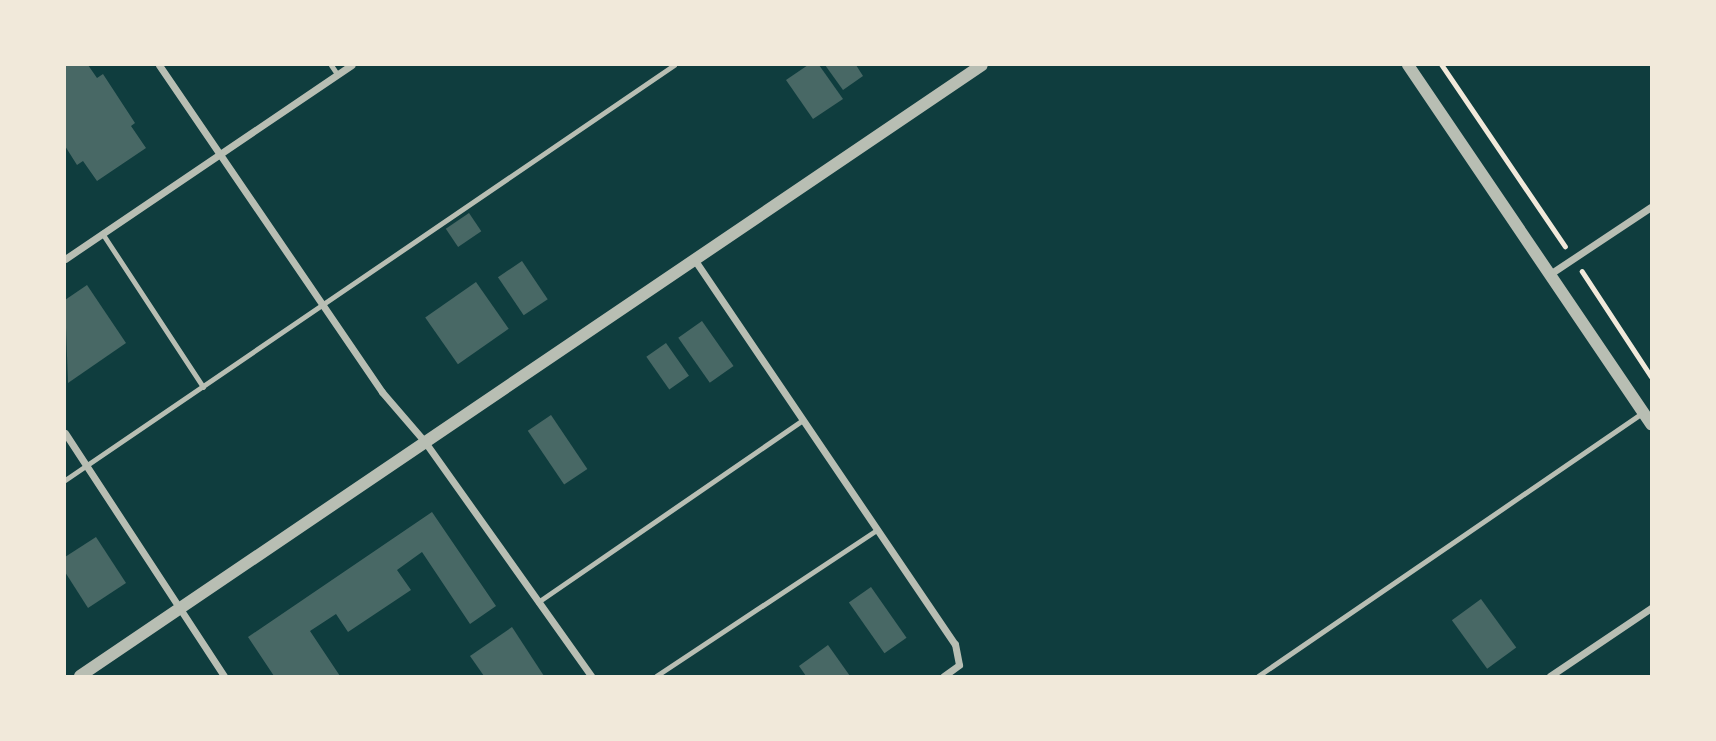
<!DOCTYPE html>
<style>
body{margin:0}
#map{position:relative;width:1716px;height:741px;overflow:hidden;background:#0f3d3e;font-family:"PT Sans Narrow",sans-serif}
div>[style]{position:absolute}
.building>*{inset:0;background:#486865;transform-origin:0 0}
.path>*{height:4.5px;margin:-2.25px;padding:0 2.25px;transform-origin:2.25px;border-radius:2.25px;background:#f1e9da}
.service>*{height:5px;margin:-2.5px;padding:0 2.5px;transform-origin:2.5px;border-radius:2.5px;background:#b8beb3}
.minor>*{height:7px;margin:-3.5px;padding:0 3.5px;transform-origin:3.5px;border-radius:3.5px;background:#b8beb3}
.tertiary>*{height:12px;margin:-6px;padding:0 6px;transform-origin:6px;border-radius:6px;background:#b8beb3}
span{translate:-50% -50%;white-space:nowrap;text-align:center;line-height:1.15;-webkit-text-stroke:7px #f1e9da;paint-order:stroke}
.frame{position:absolute;inset:0;border:66px solid #f1e9da;pointer-events:none}
</style>
<div id="map">
<div class="building">
<div style="clip-path:polygon(65px 65px,88px 65px,97px 78px,103px 74px,135px 123px,131px 126px,146px 148px,97px 181px,83px 161px,77px 165px,65px 146px)"></div>
<div style="clip-path:polygon(808px 65px,819px 65px,843px 99px,813px 119px,786px 80px)"></div>
<div style="clip-path:polygon(825px 65px,856px 65px,863px 76px,843px 90px)"></div>
<div style="left:469px;top:213px;width:22px;height:28px;rotate:56deg"></div>
<div style="left:522px;top:261px;width:46px;height:29px;rotate:56deg"></div>
<div style="left:476px;top:282px;width:57px;height:62px;rotate:55deg"></div>
<div style="clip-path:polygon(87px 285px,126px 343px,68px 383px,65px 300px)"></div>
<div style="left:702px;top:321px;width:55px;height:29px;rotate:55deg"></div>
<div style="left:666px;top:343px;width:40px;height:24px;rotate:55deg"></div>
<div style="left:551px;top:415px;width:65px;height:28px;rotate:56deg"></div>
<div style="clip-path:polygon(432px 512px,496px 606px,470px 624px,422px 552px,397px 570px,411px 590px,348px 632px,336px 614px,310px 631px,340px 676px,274px 676px,248px 637px)"></div>
<div style="clip-path:polygon(96px 537px,126px 583px,88px 608px,65px 572px,65px 557px)"></div>
<div style="left:871px;top:587px;width:62px;height:27px;rotate:55deg"></div>
<div style="left:1481px;top:599px;width:60px;height:36px;rotate:54deg"></div>
<div style="clip-path:polygon(512px 627px,544px 676px,484px 676px,470px 656px)"></div>
<div style="clip-path:polygon(828px 645px,850px 676px,806px 676px,799px 666px)"></div>
</div>
<div class="path">
<div style="left:1442px;top:65px;width:219px;rotate:55.8deg"></div>
<div style="left:1582px;top:271px;width:126px;rotate:56.7deg"></div>
</div>
<div class="service">
<div style="left:331px;top:65px;width:11px;rotate:56deg"></div>
<div style="left:102px;top:233px;width:184px;rotate:56.7deg"></div>
<div style="left:65px;top:480px;width:737px;rotate:-34.27deg"></div>
<div style="left:538px;top:602px;width:321px;rotate:-34.5deg"></div>
<div style="left:656px;top:676px;width:265px;rotate:-33.5deg"></div>
<div style="left:1258px;top:676px;width:468px;rotate:-34.4deg"></div>
</div>
<div class="minor">
<div style="left:159px;top:65px;width:396px;rotate:55.7deg"></div>
<div style="left:382px;top:392px;width:66px;rotate:49.3deg"></div>
<div style="left:425px;top:442px;width:287px;rotate:54.6deg"></div>
<div style="left:65px;top:259px;width:346px;rotate:-34.1deg"></div>
<div style="left:694px;top:259px;width:465px;rotate:55.9deg"></div>
<div style="left:955px;top:644px;width:21px;rotate:79deg"></div>
<div style="left:959px;top:665px;width:19px;rotate:144deg"></div>
<div style="left:1550px;top:274px;width:121px;rotate:-33.6deg"></div>
<div style="left:65px;top:433px;width:290px;rotate:56.8deg"></div>
<div style="left:1550px;top:676px;width:122px;rotate:-34deg"></div>
</div>
<div class="tertiary">
<div style="left:1408px;top:65px;width:434px;rotate:55.9deg"></div>
<div style="left:80px;top:676px;width:1089px;rotate:-34.11deg"></div>
</div>
<div class="frame"></div>
</div>
